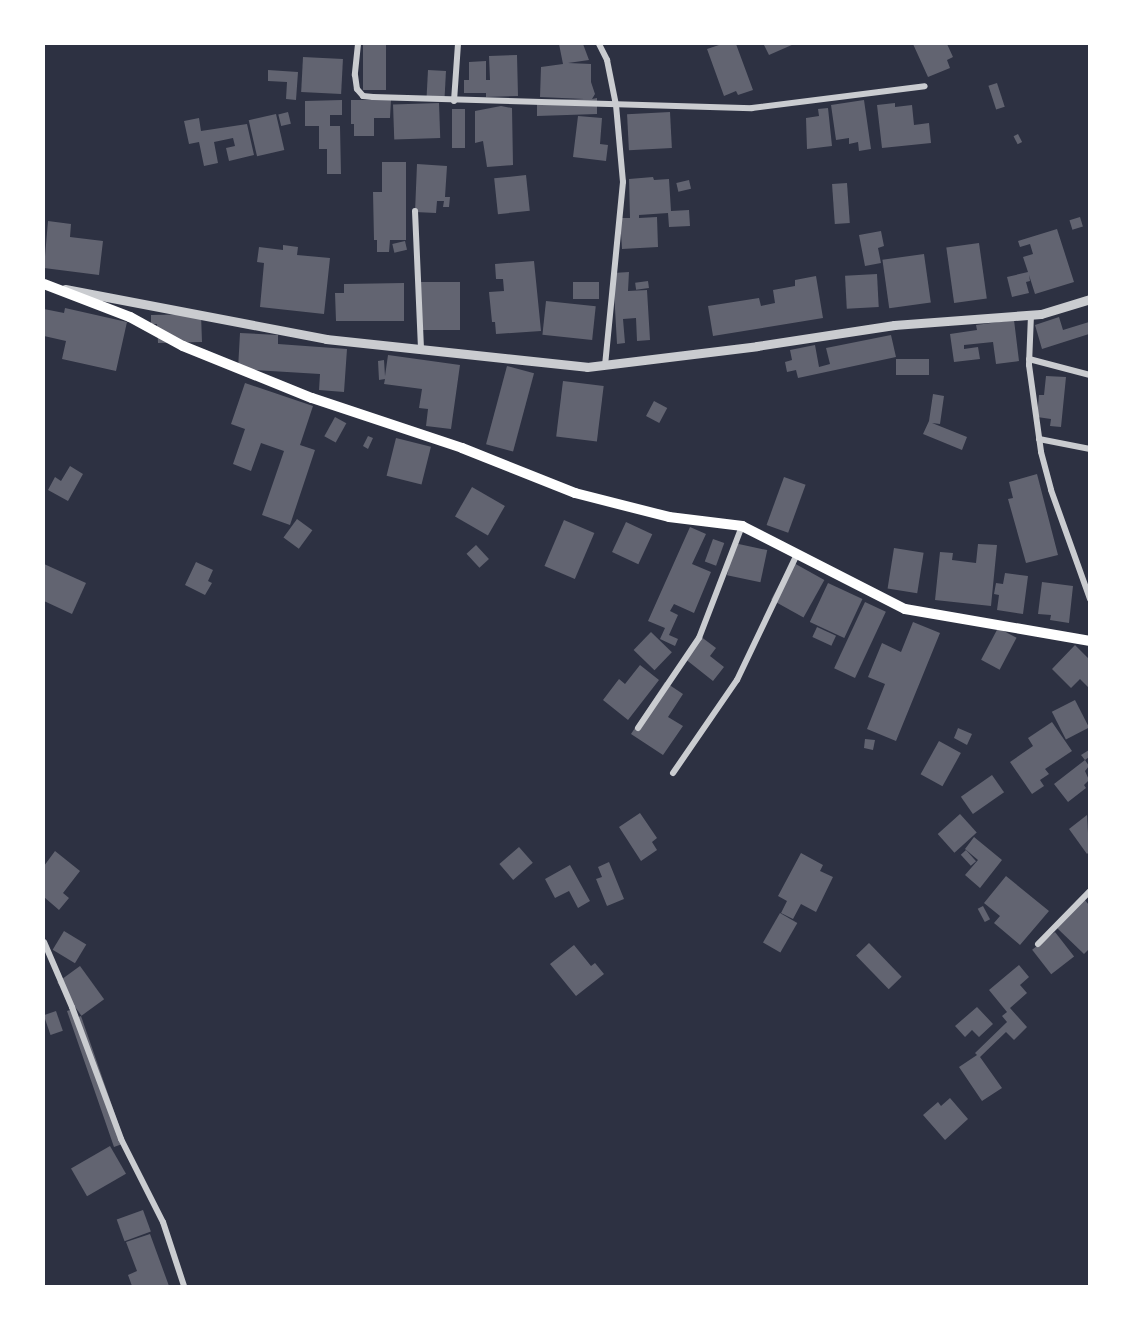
<!DOCTYPE html>
<style>
body{margin:0}
#map{position:relative;width:1133px;height:1330px;overflow:hidden;background:#2d3142;font-family:Raleway,sans-serif}
div>[style]{position:absolute}
.building>*{inset:0;background:#626471;transform-origin:0 0}
.minor>*{height:6px;margin:-3px;padding:0 3px;transform-origin:3px;border-radius:3px;background:#caccd0}
.tertiary>*{height:9px;margin:-4.5px;padding:0 4.5px;transform-origin:4.5px;border-radius:4.5px;background:#caccd0}
.secondary>*{height:10px;margin:-5px;padding:0 5px;transform-origin:5px;border-radius:5px;background:#fff}
span{translate:-50% -50%;white-space:nowrap;text-align:center;line-height:1.15;-webkit-text-stroke:4.5px #fff;paint-order:stroke}
.frame{position:absolute;inset:0;border:45px solid #fff;pointer-events:none}
</style>
<div id="map">
<div class="building">
<div style="left:363px;top:44px;width:23px;height:46px"></div>
<div style="clip-path:polygon(559px 44px,583px 44px,589px 60px,568px 63px,591px 64px,591px 82px,595px 94px,592px 99px,597px 98px,597px 114px,537px 116px,537px 100px,584px 99px,540px 97px,541px 67px,563px 64px)"></div>
<div style="clip-path:polygon(722px 44px,736px 44px,753px 90px,738px 95px,736px 91px,724px 96px,707px 49px)"></div>
<div style="clip-path:polygon(768px 44px,794px 44px,769px 55px,764px 45px)"></div>
<div style="clip-path:polygon(913px 44px,947px 44px,953px 57px,947px 60px,950px 68px,928px 77px)"></div>
<div style="clip-path:polygon(517px 55px,518px 96px,486px 97px,486px 93px,464px 93px,464px 80px,469px 80px,469px 62px,486px 61px,486px 80px,490px 80px,489px 56px)"></div>
<div style="left:303px;top:57px;width:40px;height:35px;rotate:3deg"></div>
<div style="clip-path:polygon(268px 70px,298px 72px,296px 100px,286px 99px,287px 82px,268px 81px)"></div>
<div style="left:428px;top:70px;width:18px;height:27px;rotate:3deg"></div>
<div style="left:997px;top:83px;width:25px;height:9px;rotate:72deg"></div>
<div style="clip-path:polygon(342px 100px,342px 115px,330px 115px,330px 126px,340px 126px,341px 174px,327px 174px,327px 149px,319px 149px,319px 126px,305px 126px,305px 101px)"></div>
<div style="clip-path:polygon(351px 100px,391px 100px,390px 118px,374px 118px,374px 136px,354px 136px,354px 124px,351px 124px)"></div>
<div style="clip-path:polygon(864px 100px,871px 149px,859px 151px,858px 142px,849px 144px,849px 138px,836px 140px,831px 105px)"></div>
<div style="left:439px;top:103px;width:35px;height:46px;rotate:88deg"></div>
<div style="clip-path:polygon(895px 103px,895px 107px,912px 105px,914px 125px,929px 123px,931px 143px,882px 148px,877px 105px)"></div>
<div style="clip-path:polygon(501px 106px,512px 108px,513px 165px,487px 167px,483px 141px,475px 143px,475px 111px)"></div>
<div style="clip-path:polygon(828px 108px,832px 146px,807px 149px,806px 118px,819px 116px,818px 109px)"></div>
<div style="left:465px;top:109px;width:39px;height:13px;rotate:90deg"></div>
<div style="left:288px;top:112px;width:12px;height:10px;rotate:76deg"></div>
<div style="left:670px;top:112px;width:36px;height:43px;rotate:87deg"></div>
<div style="left:276px;top:114px;width:37px;height:28px;rotate:77deg"></div>
<div style="clip-path:polygon(578px 116px,602px 118px,600px 144px,608px 145px,606px 161px,573px 157px)"></div>
<div style="clip-path:polygon(199px 118px,201px 131px,247px 124px,254px 155px,229px 161px,226px 148px,235px 146px,233px 138px,214px 142px,218px 163px,204px 166px,199px 142px,189px 144px,184px 121px)"></div>
<div style="left:1018px;top:134px;width:9px;height:5px;rotate:63deg"></div>
<div style="clip-path:polygon(382px 162px,406px 162px,406px 240px,390px 240px,389px 252px,377px 252px,377px 240px,374px 240px,373px 192px,382px 192px)"></div>
<div style="clip-path:polygon(417px 164px,447px 166px,445px 197px,450px 197px,449px 207px,443px 207px,444px 201px,437px 201px,436px 213px,415px 212px)"></div>
<div style="left:526px;top:175px;width:36px;height:32px;rotate:84deg"></div>
<div style="clip-path:polygon(653px 177px,654px 180px,669px 179px,671px 211px,689px 210px,690px 226px,669px 227px,668px 213px,639px 215px,639px 218px,657px 217px,658px 247px,622px 249px,620px 218px,630px 218px,629px 179px)"></div>
<div style="left:689px;top:180px;width:9px;height:13px;rotate:77deg"></div>
<div style="left:847px;top:183px;width:40px;height:15px;rotate:86deg"></div>
<div style="left:1080px;top:217px;width:10px;height:11px;rotate:73deg"></div>
<div style="clip-path:polygon(48px 221px,71px 224px,70px 237px,103px 241px,99px 275px,44px 268px)"></div>
<div style="clip-path:polygon(1057px 229px,1074px 282px,1035px 294px,1029px 275px,1030px 281px,1026px 282px,1029px 293px,1012px 297px,1007px 277px,1028px 272px,1023px 257px,1033px 254px,1030px 244px,1020px 247px,1018px 241px)"></div>
<div style="clip-path:polygon(881px 231px,884px 246px,878px 248px,881px 263px,865px 266px,859px 235px)"></div>
<div style="left:405px;top:241px;width:9px;height:13px;rotate:77deg"></div>
<div style="left:979px;top:243px;width:56px;height:33px;rotate:82deg"></div>
<div style="clip-path:polygon(283px 245px,298px 247px,297px 255px,330px 258px,324px 314px,260px 307px,264px 263px,257px 262px,259px 247px,283px 250px)"></div>
<div style="left:924px;top:254px;width:49px;height:42px;rotate:82deg"></div>
<div style="clip-path:polygon(534px 261px,541px 331px,496px 334px,495px 322px,492px 322px,489px 292px,504px 291px,503px 279px,496px 279px,495px 264px)"></div>
<div style="clip-path:polygon(629px 272px,628px 291px,647px 290px,650px 340px,637px 341px,636px 318px,623px 319px,625px 343px,617px 344px,613px 273px)"></div>
<div style="left:877px;top:274px;width:33px;height:32px;rotate:87deg"></div>
<div style="clip-path:polygon(816px 276px,823px 318px,713px 336px,708px 306px,759px 298px,761px 306px,775px 303px,773px 290px,795px 286px,795px 280px)"></div>
<div style="left:648px;top:281px;width:7px;height:13px;rotate:82deg"></div>
<div style="left:420px;top:282px;width:40px;height:48px"></div>
<div style="left:573px;top:282px;width:26px;height:17px"></div>
<div style="clip-path:polygon(404px 283px,404px 321px,336px 321px,335px 293px,344px 293px,344px 284px)"></div>
<div style="left:546px;top:301px;width:50px;height:34px;rotate:6deg"></div>
<div style="clip-path:polygon(65px 308px,127px 322px,116px 371px,62px 359px,66px 341px,44px 336px,44px 309px,64px 313px)"></div>
<div style="clip-path:polygon(201px 314px,202px 342px,158px 343px,157px 324px,151px 324px,151px 315px)"></div>
<div style="clip-path:polygon(1059px 317px,1063px 330px,1089px 322px,1089px 334px,1042px 349px,1035px 325px)"></div>
<div style="clip-path:polygon(1014px 320px,1019px 361px,996px 364px,993px 342px,964px 345px,964px 349px,978px 347px,980px 359px,954px 362px,950px 334px,977px 330px,976px 325px)"></div>
<div style="clip-path:polygon(240px 333px,278px 335px,278px 344px,347px 349px,344px 392px,319px 390px,320px 374px,238px 369px)"></div>
<div style="clip-path:polygon(891px 335px,896px 357px,798px 378px,796px 370px,787px 372px,785px 362px,792px 360px,790px 350px,815px 345px,819px 367px,830px 364px,826px 348px)"></div>
<div style="clip-path:polygon(388px 355px,460px 365px,451px 429px,426px 426px,428px 409px,419px 408px,422px 389px,384px 384px,385px 379px,379px 380px,378px 361px,384px 360px,385px 376px)"></div>
<div style="left:896px;top:359px;width:33px;height:16px"></div>
<div style="left:507px;top:366px;width:28px;height:81px;rotate:15deg"></div>
<div style="clip-path:polygon(1046px 376px,1066px 377px,1061px 427px,1050px 426px,1051px 419px,1037px 417px,1039px 395px,1044px 395px)"></div>
<div style="left:563px;top:381px;width:41px;height:56px;rotate:7deg"></div>
<div style="clip-path:polygon(245px 383px,313px 406px,300px 445px,315px 450px,290px 525px,262px 515px,284px 451px,261px 443px,251px 471px,233px 464px,245px 429px,231px 424px)"></div>
<div style="clip-path:polygon(933px 394px,944px 396px,940px 424px,932px 423px,967px 437px,962px 450px,923px 434px,929px 421px)"></div>
<div style="left:654px;top:401px;width:15px;height:17px;rotate:28deg"></div>
<div style="left:335px;top:417px;width:13px;height:22px;rotate:29deg"></div>
<div style="clip-path:polygon(368px 436px,373px 438px,368px 449px,363px 446px)"></div>
<div style="left:396px;top:438px;width:36px;height:39px;rotate:14deg"></div>
<div style="clip-path:polygon(70px 466px,83px 474px,68px 501px,48px 490px,55px 477px,61px 481px)"></div>
<div style="clip-path:polygon(1037px 474px,1058px 555px,1026px 563px,1008px 499px,1013px 498px,1009px 482px)"></div>
<div style="left:784px;top:477px;width:23px;height:51px;rotate:20deg"></div>
<div style="left:472px;top:487px;width:38px;height:34px;rotate:30deg"></div>
<div style="left:297px;top:519px;width:19px;height:23px;rotate:36deg"></div>
<div style="left:564px;top:520px;width:33px;height:50px;rotate:23deg"></div>
<div style="left:626px;top:522px;width:29px;height:33px;rotate:25deg"></div>
<div style="clip-path:polygon(690px 527px,706px 534px,692px 564px,711px 572px,694px 613px,674px 604px,670px 611px,678px 615px,669px 635px,678px 639px,675px 646px,660px 639px,665px 628px,648px 621px)"></div>
<div style="left:713px;top:539px;width:12px;height:24px;rotate:20deg"></div>
<div style="left:734px;top:543px;width:34px;height:33px;rotate:12deg"></div>
<div style="clip-path:polygon(978px 544px,997px 545px,991px 606px,935px 600px,940px 552px,953px 553px,952px 560px,976px 563px)"></div>
<div style="left:476px;top:545px;width:19px;height:13px;rotate:47deg"></div>
<div style="left:894px;top:548px;width:30px;height:41px;rotate:9deg"></div>
<div style="clip-path:polygon(196px 562px,213px 570px,208px 581px,212px 583px,205px 595px,185px 585px)"></div>
<div style="left:792px;top:562px;width:37px;height:43px;rotate:29deg"></div>
<div style="clip-path:polygon(44px 564px,86px 583px,72px 614px,44px 601px)"></div>
<div style="clip-path:polygon(1005px 573px,1028px 576px,1023px 614px,997px 610px,999px 595px,994px 594px,996px 583px,1003px 584px)"></div>
<div style="clip-path:polygon(1042px 582px,1073px 586px,1069px 623px,1050px 620px,1051px 615px,1038px 614px)"></div>
<div style="left:828px;top:583px;width:38px;height:43px;rotate:25deg"></div>
<div style="left:865px;top:602px;width:23px;height:73px;rotate:25deg"></div>
<div style="clip-path:polygon(913px 622px,940px 633px,896px 741px,867px 729px,885px 684px,868px 677px,882px 643px,901px 652px)"></div>
<div style="left:817px;top:627px;width:21px;height:11px;rotate:25deg"></div>
<div style="left:998px;top:628px;width:21px;height:36px;rotate:28deg"></div>
<div style="left:651px;top:632px;width:29px;height:25px;rotate:44deg"></div>
<div style="clip-path:polygon(700px 636px,716px 648px,710px 656px,724px 667px,713px 681px,684px 658px)"></div>
<div style="clip-path:polygon(1075px 645px,1089px 659px,1089px 688px,1080px 679px,1071px 688px,1052px 669px)"></div>
<div style="clip-path:polygon(640px 665px,659px 680px,628px 720px,603px 700px,619px 679px,625px 684px)"></div>
<div style="clip-path:polygon(665px 682px,683px 694px,668px 717px,683px 726px,663px 755px,631px 734px)"></div>
<div style="left:1075px;top:700px;width:31px;height:26px;rotate:63deg"></div>
<div style="clip-path:polygon(1052px 722px,1072px 751px,1045px 769px,1049px 774px,1040px 780px,1044px 786px,1032px 794px,1010px 762px,1033px 746px,1028px 738px)"></div>
<div style="clip-path:polygon(958px 728px,972px 734px,967px 745px,954px 738px)"></div>
<div style="clip-path:polygon(865px 739px,875px 740px,873px 750px,864px 748px)"></div>
<div style="left:939px;top:741px;width:25px;height:38px;rotate:29deg"></div>
<div style="clip-path:polygon(1089px 750px,1089px 757px,1085px 760px,1081px 755px)"></div>
<div style="clip-path:polygon(1085px 760px,1089px 766px,1085px 771px,1089px 780px,1084px 785px,1086px 788px,1068px 802px,1054px 784px)"></div>
<div style="left:992px;top:775px;width:21px;height:38px;rotate:55deg"></div>
<div style="clip-path:polygon(640px 813px,657px 838px,652px 842px,657px 850px,641px 861px,619px 827px)"></div>
<div style="left:960px;top:814px;width:25px;height:30px;rotate:48deg"></div>
<div style="clip-path:polygon(1087px 815px,1089px 852px,1087px 854px,1069px 829px)"></div>
<div style="clip-path:polygon(974px 837px,1002px 860px,980px 888px,965px 875px,978px 860px,965px 849px)"></div>
<div style="left:519px;top:847px;width:21px;height:26px;rotate:49deg"></div>
<div style="left:966px;top:850px;width:15px;height:7px;rotate:48deg"></div>
<div style="clip-path:polygon(55px 851px,80px 871px,63px 893px,69px 898px,59px 910px,44px 897px,44px 866px)"></div>
<div style="clip-path:polygon(801px 853px,823px 865px,820px 871px,833px 877px,816px 912px,801px 904px,793px 919px,781px 913px,787px 901px,778px 896px)"></div>
<div style="clip-path:polygon(609px 862px,624px 899px,607px 906px,596px 879px,602px 877px,598px 867px)"></div>
<div style="clip-path:polygon(570px 865px,590px 901px,578px 908px,569px 891px,555px 898px,545px 879px)"></div>
<div style="clip-path:polygon(1006px 876px,1049px 911px,1020px 945px,994px 923px,1000px 916px,984px 903px)"></div>
<div style="clip-path:polygon(1084px 899px,1089px 905px,1089px 949px,1084px 954px,1057px 928px)"></div>
<div style="left:983px;top:906px;width:15px;height:6px;rotate:62deg"></div>
<div style="left:780px;top:913px;width:20px;height:34px;rotate:30deg"></div>
<div style="left:64px;top:931px;width:26px;height:22px;rotate:31deg"></div>
<div style="left:1055px;top:932px;width:31px;height:29px;rotate:52deg"></div>
<div style="left:869px;top:943px;width:47px;height:18px;rotate:46deg"></div>
<div style="clip-path:polygon(574px 945px,591px 966px,595px 963px,604px 974px,576px 996px,550px 964px)"></div>
<div style="clip-path:polygon(1019px 965px,1029px 977px,1020px 985px,1027px 993px,1010px 1008px,1027px 1027px,1014px 1040px,1006px 1032px,980px 1057px,1002px 1088px,982px 1101px,959px 1067px,977px 1055px,975px 1053px,1007px 1022px,1002px 1016px,1007px 1012px,989px 990px)"></div>
<div style="left:80px;top:966px;width:41px;height:28px;rotate:54deg"></div>
<div style="clip-path:polygon(977px 1007px,993px 1024px,979px 1037px,972px 1030px,965px 1037px,955px 1026px)"></div>
<div style="clip-path:polygon(73px 1009px,76px 1018px,81px 1016px,125px 1143px,114px 1147px,67px 1011px)"></div>
<div style="left:56px;top:1011px;width:21px;height:13px;rotate:71deg"></div>
<div style="clip-path:polygon(950px 1098px,968px 1119px,945px 1140px,923px 1115px,938px 1102px,941px 1106px)"></div>
<div style="left:110px;top:1146px;width:32px;height:45px;rotate:60deg"></div>
<div style="left:143px;top:1210px;width:23px;height:28px;rotate:70deg"></div>
<div style="clip-path:polygon(150px 1234px,169px 1286px,132px 1286px,128px 1275px,137px 1271px,126px 1242px)"></div>
</div>
<div class="minor">
<div style="left:358px;top:44px;width:31px;rotate:96deg"></div>
<div style="left:355px;top:75px;width:14px;rotate:82deg"></div>
<div style="left:357px;top:89px;width:9px;rotate:49deg"></div>
<div style="left:363px;top:96px;width:10px;rotate:6deg"></div>
<div style="left:373px;top:97px;width:379px;rotate:1.7deg"></div>
<div style="left:752px;top:108px;width:174px;rotate:-7.2deg"></div>
<div style="left:599px;top:44px;width:18px;rotate:63deg"></div>
<div style="left:607px;top:60px;width:46px;rotate:78.7deg"></div>
<div style="left:616px;top:105px;width:77px;rotate:84.8deg"></div>
<div style="left:623px;top:182px;width:184px;rotate:95.6deg"></div>
<div style="left:454px;top:101px;width:57px;rotate:-86deg"></div>
<div style="left:415px;top:211px;width:139px;rotate:87.5deg"></div>
<div style="left:1031px;top:315px;width:50px;rotate:92.3deg"></div>
<div style="left:1029px;top:365px;width:88px;rotate:82.1deg"></div>
<div style="left:1041px;top:452px;width:39px;rotate:75deg"></div>
<div style="left:1051px;top:490px;width:116px;rotate:70.3deg"></div>
<div style="left:1029px;top:359px;width:63px;rotate:14.7deg"></div>
<div style="left:1039px;top:439px;width:52px;rotate:11.1deg"></div>
<div style="left:638px;top:728px;width:109px;rotate:-55.9deg"></div>
<div style="left:699px;top:638px;width:120px;rotate:-69deg"></div>
<div style="left:673px;top:773px;width:113px;rotate:-55.5deg"></div>
<div style="left:737px;top:680px;width:140px;rotate:-64.5deg"></div>
<div style="left:44px;top:942px;width:71px;rotate:66.7deg"></div>
<div style="left:72px;top:1007px;width:141px;rotate:69.6deg"></div>
<div style="left:121px;top:1139px;width:93px;rotate:63.2deg"></div>
<div style="left:163px;top:1222px;width:67px;rotate:71.8deg"></div>
<div style="left:1038px;top:944px;width:74px;rotate:-45.5deg"></div>
</div>
<div class="tertiary">
<div style="left:65px;top:289px;width:266px;rotate:10.8deg"></div>
<div style="left:326px;top:339px;width:262px;rotate:6.1deg"></div>
<div style="left:587px;top:367px;width:171px;rotate:-7deg"></div>
<div style="left:757px;top:346px;width:139px;rotate:-8.7deg"></div>
<div style="left:894px;top:325px;width:147px;rotate:-4.3deg"></div>
<div style="left:1041px;top:314px;width:51px;rotate:-17deg"></div>
</div>
<div class="secondary">
<div style="left:44px;top:284px;width:92px;rotate:21deg"></div>
<div style="left:130px;top:317px;width:60px;rotate:28.7deg"></div>
<div style="left:183px;top:346px;width:139px;rotate:22deg"></div>
<div style="left:312px;top:398px;width:158px;rotate:18.4deg"></div>
<div style="left:462px;top:448px;width:122px;rotate:21.7deg"></div>
<div style="left:575px;top:493px;width:97px;rotate:14.3deg"></div>
<div style="left:669px;top:517px;width:74px;rotate:7deg"></div>
<div style="left:742px;top:526px;width:183px;rotate:27deg"></div>
<div style="left:905px;top:609px;width:188px;rotate:9.8deg"></div>
</div>
<div class="frame"></div>
</div>
